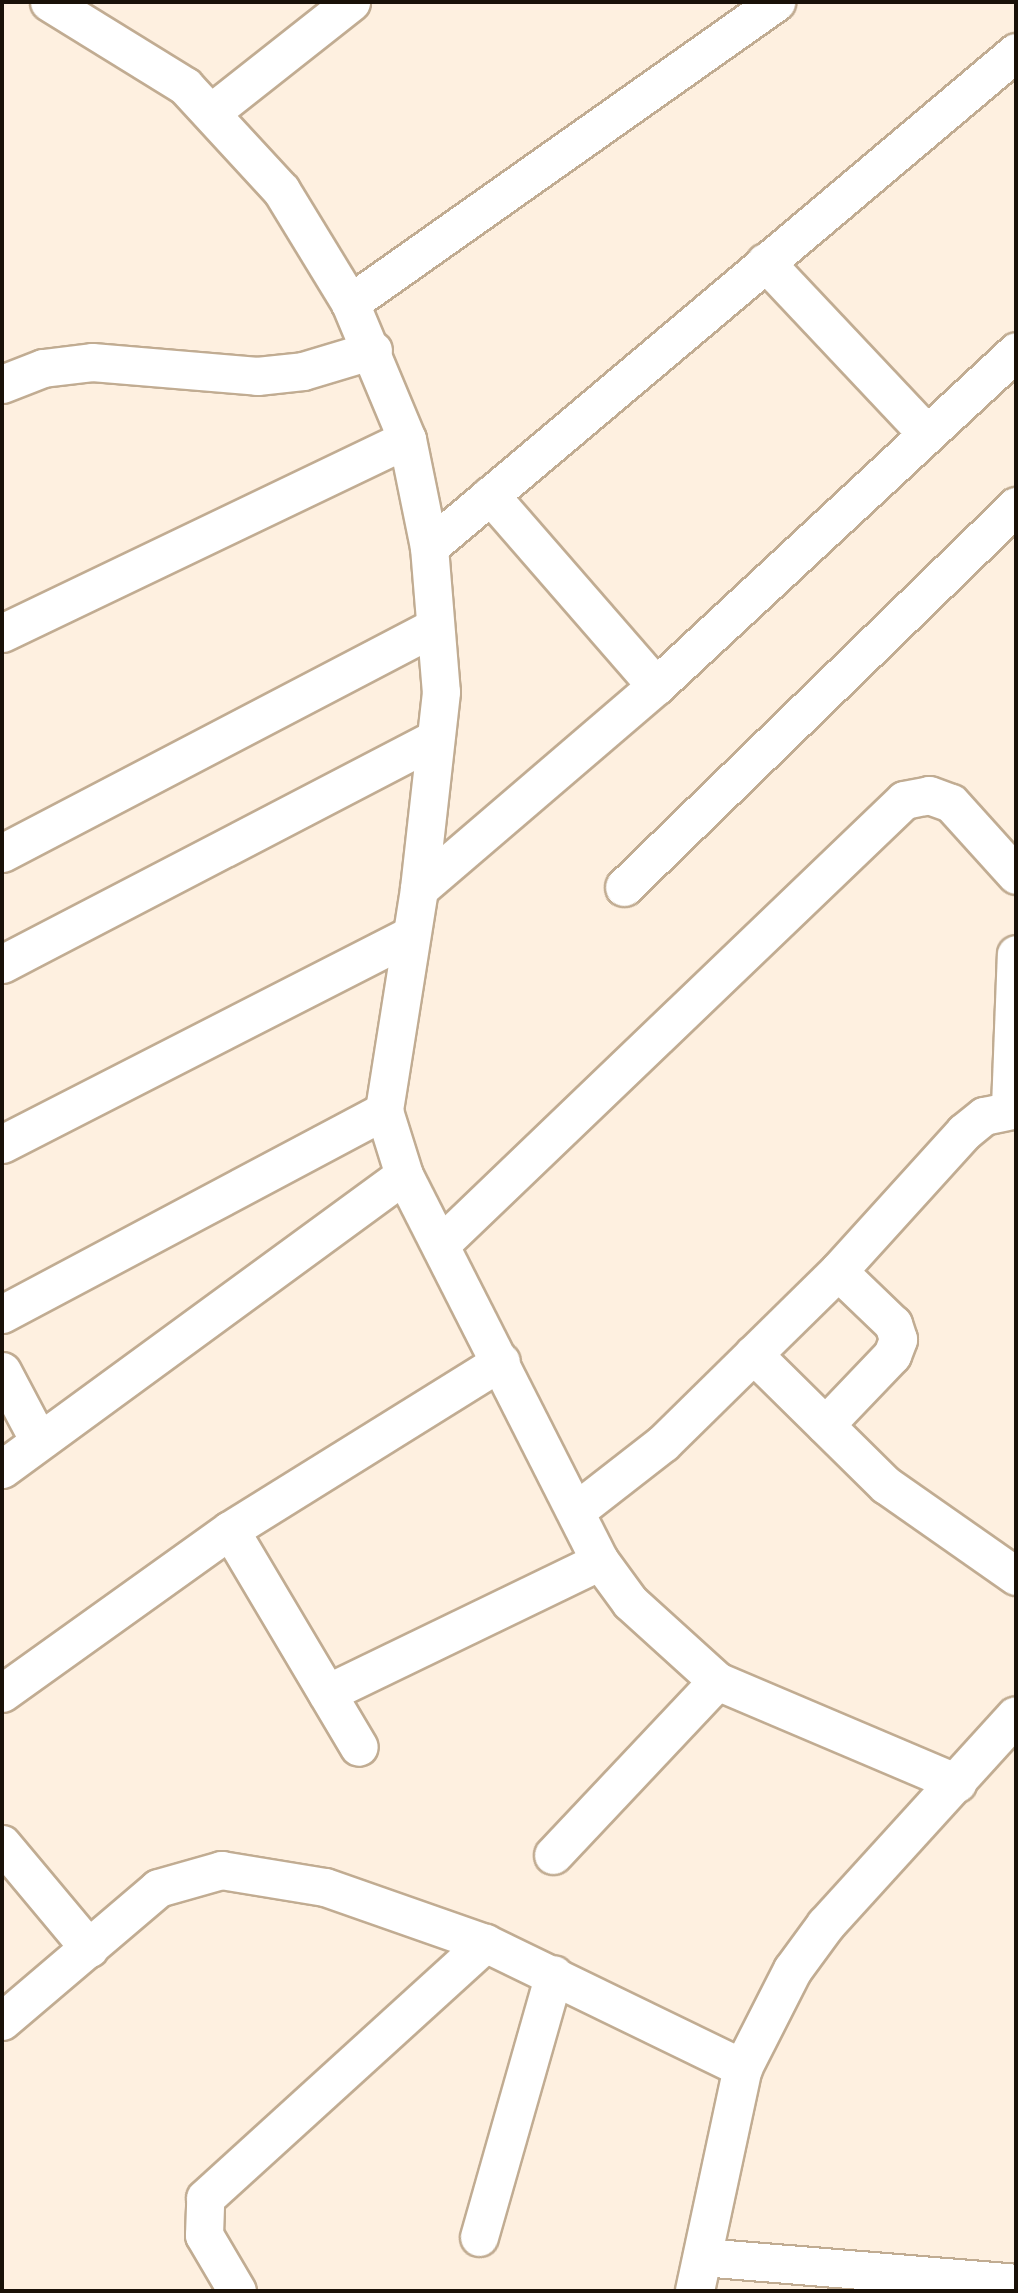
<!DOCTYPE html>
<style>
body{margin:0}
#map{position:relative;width:1018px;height:2293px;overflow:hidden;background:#fef0e0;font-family:"Noto Serif",serif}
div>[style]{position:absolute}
.roads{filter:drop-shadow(2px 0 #c1ac92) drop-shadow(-2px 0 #c1ac92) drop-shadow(0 2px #c1ac92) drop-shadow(0 -2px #c1ac92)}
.street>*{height:37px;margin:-18.5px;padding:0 18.5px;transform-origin:18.5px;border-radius:18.5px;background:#fff}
.highway>*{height:38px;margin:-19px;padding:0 19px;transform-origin:19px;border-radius:19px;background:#fff}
span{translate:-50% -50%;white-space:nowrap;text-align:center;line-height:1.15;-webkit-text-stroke:5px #fff;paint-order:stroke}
.frame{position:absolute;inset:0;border:4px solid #191108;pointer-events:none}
</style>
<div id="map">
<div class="roads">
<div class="street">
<div style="left:49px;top:2px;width:160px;rotate:31.7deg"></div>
<div style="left:185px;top:86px;width:142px;rotate:47.3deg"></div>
<div style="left:281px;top:190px;width:132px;rotate:58.6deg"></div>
<div style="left:350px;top:303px;width:147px;rotate:67.3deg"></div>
<div style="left:407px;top:439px;width:110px;rotate:78.5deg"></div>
<div style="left:429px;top:547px;width:145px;rotate:85.3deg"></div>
<div style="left:441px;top:692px;width:198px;rotate:96.4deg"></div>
<div style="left:419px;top:889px;width:225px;rotate:99deg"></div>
<div style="left:384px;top:1111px;width:67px;rotate:72.6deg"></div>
<div style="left:404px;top:1175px;width:433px;rotate:63.1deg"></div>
<div style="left:600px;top:1561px;width:51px;rotate:53.8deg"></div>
<div style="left:630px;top:1602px;width:118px;rotate:42.2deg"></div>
<div style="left:717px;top:1681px;width:261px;rotate:23deg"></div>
<div style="left:213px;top:111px;width:176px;rotate:-38.3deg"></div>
<div style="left:765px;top:262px;width:235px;rotate:46.7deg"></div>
<div style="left:350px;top:303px;width:522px;rotate:-35.24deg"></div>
<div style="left:2px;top:384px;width:44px;rotate:-21.3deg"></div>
<div style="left:43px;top:368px;width:49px;rotate:-7deg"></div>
<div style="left:92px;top:362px;width:166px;rotate:4.8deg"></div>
<div style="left:257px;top:376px;width:46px;rotate:-6.2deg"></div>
<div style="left:303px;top:371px;width:73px;rotate:-16.7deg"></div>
<div style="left:490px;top:495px;width:253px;rotate:49deg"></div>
<div style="left:429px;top:547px;width:768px;rotate:-40.14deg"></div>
<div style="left:2px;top:633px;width:449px;rotate:-25.6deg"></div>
<div style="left:2px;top:853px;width:488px;rotate:-27.6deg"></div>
<div style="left:624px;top:887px;width:547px;rotate:-44.18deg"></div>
<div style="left:419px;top:889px;width:312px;rotate:-40.6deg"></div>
<div style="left:656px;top:686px;width:492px;rotate:-42.9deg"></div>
<div style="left:2px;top:964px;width:487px;rotate:-27.5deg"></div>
<div style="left:1010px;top:1107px;width:153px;rotate:-87.8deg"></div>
<div style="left:2px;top:1144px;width:459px;rotate:-27.1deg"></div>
<div style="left:441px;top:1244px;width:641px;rotate:-43.8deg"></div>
<div style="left:904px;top:800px;width:25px;rotate:-11deg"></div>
<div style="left:929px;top:795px;width:23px;rotate:20deg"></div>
<div style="left:951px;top:803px;width:97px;rotate:47.9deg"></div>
<div style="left:2px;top:1314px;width:433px;rotate:-28deg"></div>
<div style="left:753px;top:1354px;width:187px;rotate:44.6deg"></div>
<div style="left:886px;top:1485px;width:159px;rotate:35deg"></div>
<div style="left:2px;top:1371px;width:79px;rotate:62.1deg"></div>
<div style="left:825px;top:1425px;width:97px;rotate:-46.3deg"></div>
<div style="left:892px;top:1355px;width:17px;rotate:-69deg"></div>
<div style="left:898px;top:1339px;width:16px;rotate:-108deg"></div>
<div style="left:893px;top:1324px;width:76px;rotate:-136.1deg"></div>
<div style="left:2px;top:1469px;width:498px;rotate:-36.2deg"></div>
<div style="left:577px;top:1510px;width:109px;rotate:-37.9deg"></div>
<div style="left:663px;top:1443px;width:245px;rotate:-44.5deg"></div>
<div style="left:838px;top:1271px;width:188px;rotate:-47.8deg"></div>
<div style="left:964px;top:1132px;width:26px;rotate:-39deg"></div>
<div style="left:984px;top:1116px;width:33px;rotate:-12deg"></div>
<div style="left:230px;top:1530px;width:252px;rotate:59.3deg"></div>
<div style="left:2px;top:1693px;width:280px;rotate:-35.6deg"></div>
<div style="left:230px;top:1530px;width:319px;rotate:-31.9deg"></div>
<div style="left:327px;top:1693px;width:303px;rotate:-25.8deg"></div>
<div style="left:2px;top:1844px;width:136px;rotate:50.1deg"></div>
<div style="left:553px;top:1855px;width:239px;rotate:-46.7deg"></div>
<div style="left:2px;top:2021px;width:205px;rotate:-40.4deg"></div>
<div style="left:158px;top:1888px;width:66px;rotate:-15.9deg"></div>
<div style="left:221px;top:1870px;width:105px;rotate:9.3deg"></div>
<div style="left:325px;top:1887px;width:170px;rotate:19.3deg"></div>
<div style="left:485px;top:1943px;width:287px;rotate:25.9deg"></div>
<div style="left:479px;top:2237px;width:273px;rotate:-74.1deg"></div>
<div style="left:702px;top:2257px;width:315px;rotate:4.7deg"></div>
<div style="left:237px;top:2291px;width:65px;rotate:-120.5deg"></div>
<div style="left:204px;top:2235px;width:37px;rotate:-88deg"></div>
<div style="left:205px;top:2198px;width:379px;rotate:-42.3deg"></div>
</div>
<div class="highway">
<div style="left:695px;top:2291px;width:228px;rotate:-77.9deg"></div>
<div style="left:743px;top:2068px;width:110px;rotate:-63deg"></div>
<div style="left:793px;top:1970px;width:56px;rotate:-53.7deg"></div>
<div style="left:826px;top:1925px;width:282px;rotate:-47.7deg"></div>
</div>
</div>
<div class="frame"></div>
</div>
